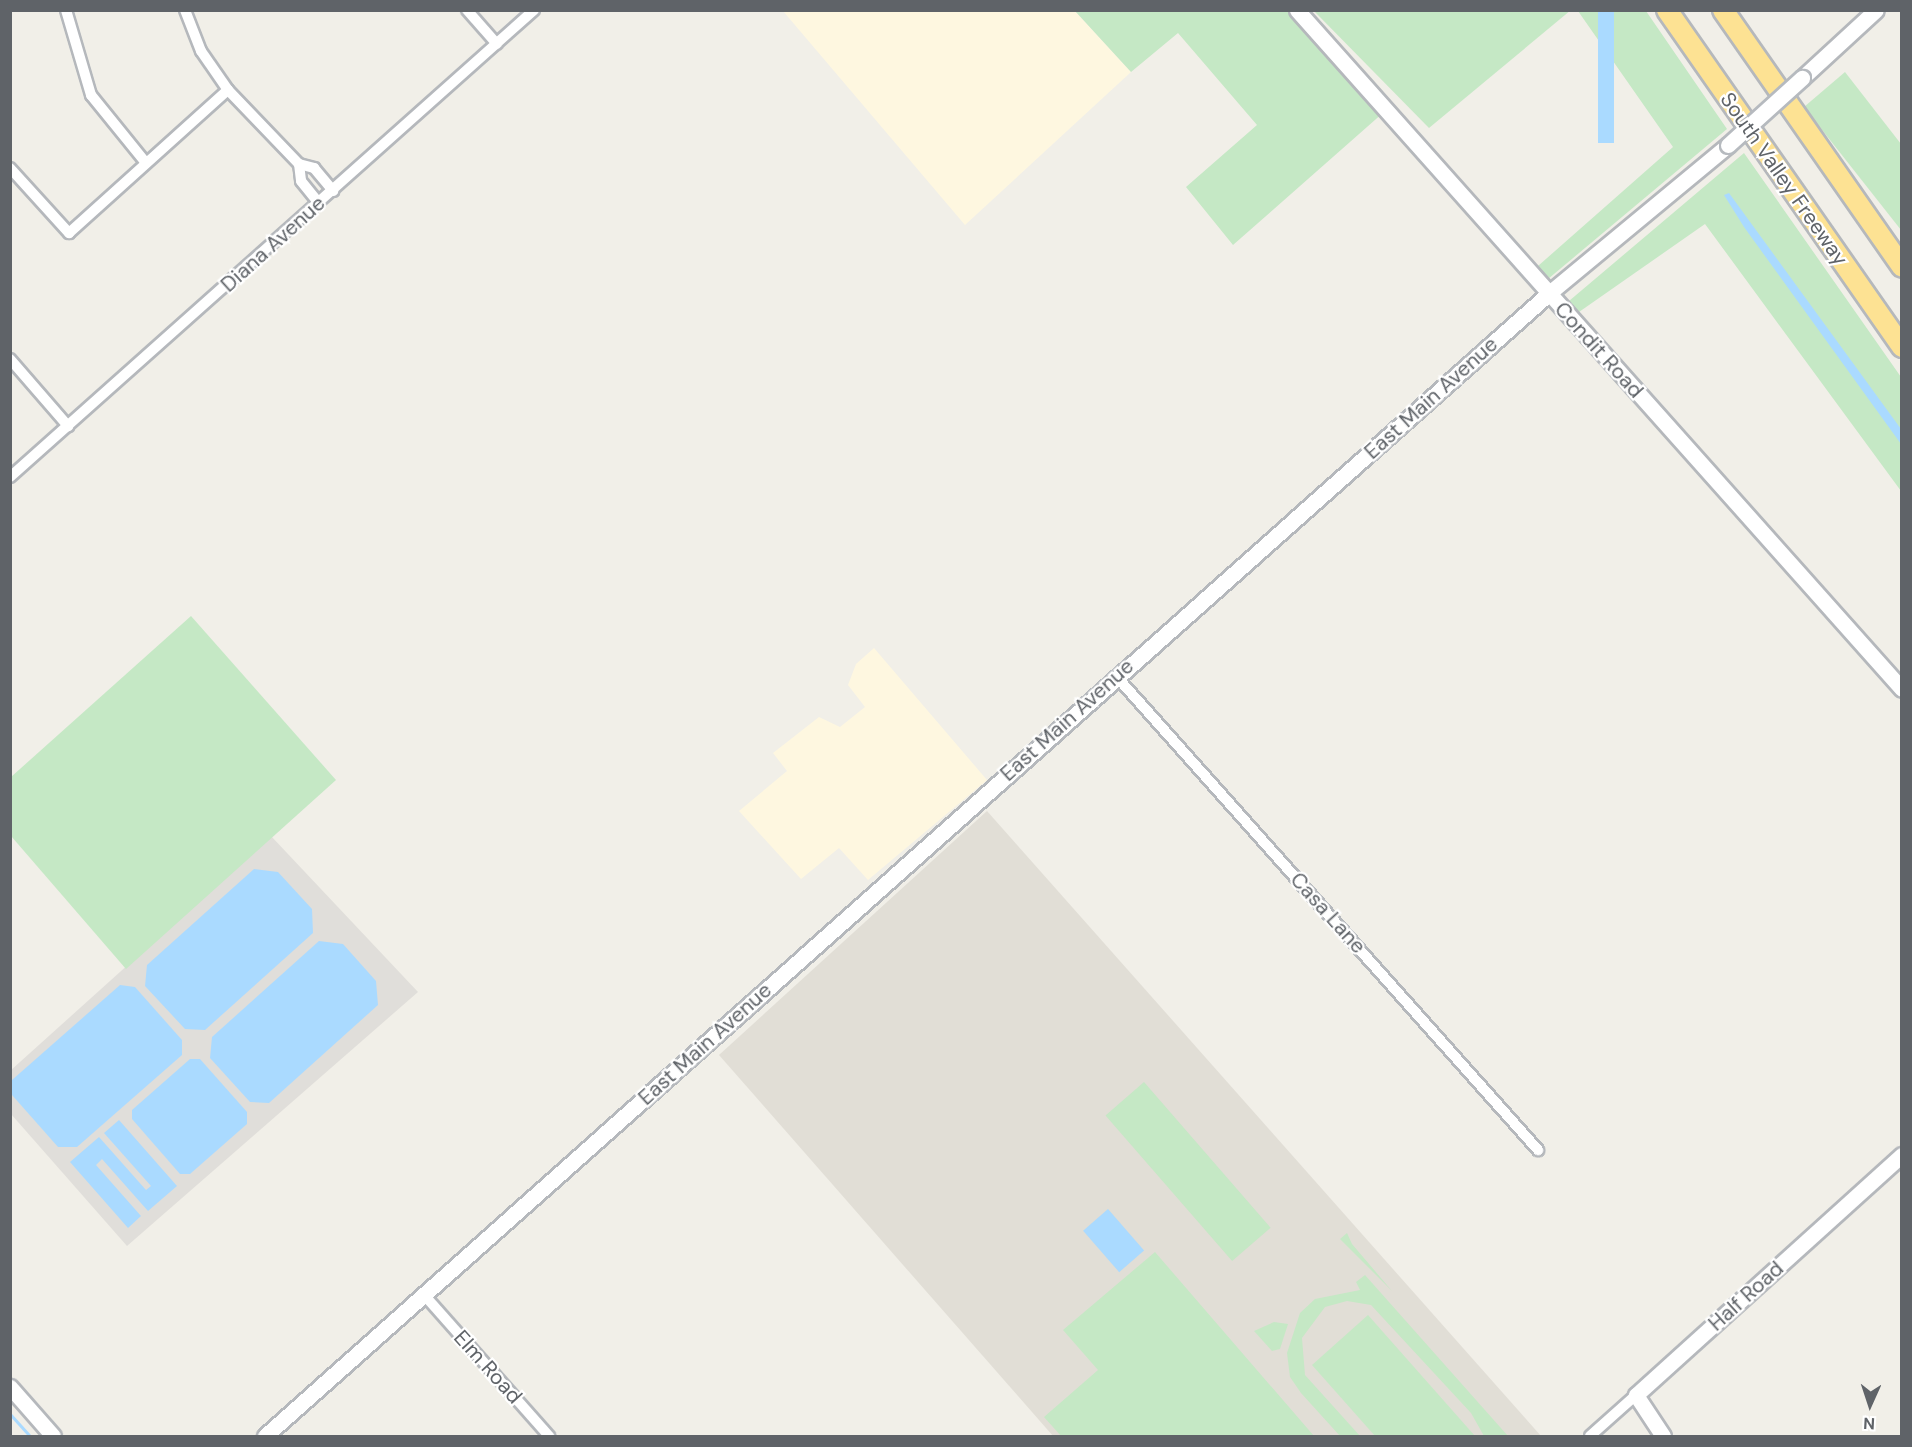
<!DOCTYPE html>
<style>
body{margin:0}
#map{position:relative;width:1912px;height:1447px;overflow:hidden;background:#f1efe8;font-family:"DM Sans",sans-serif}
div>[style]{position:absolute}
.commercial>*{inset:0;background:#fef7e0}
.industrial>*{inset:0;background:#e0deda}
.education>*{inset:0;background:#e1ded6}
.green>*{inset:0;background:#c5e8c5;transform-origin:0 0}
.water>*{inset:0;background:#aadaff;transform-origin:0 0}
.stream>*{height:3px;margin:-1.5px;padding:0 1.5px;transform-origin:1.5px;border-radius:1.5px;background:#aadaff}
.roads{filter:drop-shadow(2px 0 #b5b8bc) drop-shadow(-2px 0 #b5b8bc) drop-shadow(0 2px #b5b8bc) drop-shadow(0 -2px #b5b8bc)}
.street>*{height:10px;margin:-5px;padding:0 5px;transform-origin:5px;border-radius:5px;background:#fff}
.secondary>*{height:15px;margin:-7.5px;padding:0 7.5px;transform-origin:7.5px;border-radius:7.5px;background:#fff}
.highway>*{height:20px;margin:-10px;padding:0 10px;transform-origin:10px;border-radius:10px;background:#fde293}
.bridges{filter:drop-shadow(2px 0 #b6babf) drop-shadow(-2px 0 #b6babf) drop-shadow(0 2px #b6babf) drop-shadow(0 -2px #b6babf)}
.secondary-bridge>*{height:15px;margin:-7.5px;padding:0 7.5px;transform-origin:7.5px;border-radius:7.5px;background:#fff}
span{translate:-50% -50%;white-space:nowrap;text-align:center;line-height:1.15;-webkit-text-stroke:4.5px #fff;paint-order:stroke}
.street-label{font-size:21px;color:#5f6368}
.frame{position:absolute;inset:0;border:12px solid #5f6368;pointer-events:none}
.north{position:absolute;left:1840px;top:1375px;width:60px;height:60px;-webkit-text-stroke:4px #fff;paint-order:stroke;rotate:183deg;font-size:16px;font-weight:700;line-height:24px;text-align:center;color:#5f6368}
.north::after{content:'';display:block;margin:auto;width:21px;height:27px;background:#5f6368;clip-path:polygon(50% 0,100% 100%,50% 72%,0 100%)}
</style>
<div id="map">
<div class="commercial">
<div style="clip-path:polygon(783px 11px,1075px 11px,1131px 72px,965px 225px)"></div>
<div style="clip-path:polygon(874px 648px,987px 780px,868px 880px,839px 848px,801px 879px,739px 811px,787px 771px,773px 753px,819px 717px,840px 727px,865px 707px,848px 685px,856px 664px)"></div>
</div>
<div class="industrial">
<div style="clip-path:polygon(271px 836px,418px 992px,127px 1246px,11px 1114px,10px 1071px)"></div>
</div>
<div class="education">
<div style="clip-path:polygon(987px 811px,1541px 1436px,1053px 1436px,719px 1055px)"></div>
</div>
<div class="green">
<div style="clip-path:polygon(1571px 10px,1429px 128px,1314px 11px,1314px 10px)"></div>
<div style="clip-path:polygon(1075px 11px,1295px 11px,1384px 112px,1233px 245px,1186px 187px,1257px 125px,1178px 33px,1131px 72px)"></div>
<div style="clip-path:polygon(1578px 11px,1646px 11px,1727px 129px,1548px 279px,1538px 266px,1673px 147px)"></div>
<div style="clip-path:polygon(1845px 72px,1901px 144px,1901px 230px,1804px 107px)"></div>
<div style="clip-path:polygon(1744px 153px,1901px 377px,1901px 491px,1705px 224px,1579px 312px,1569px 301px)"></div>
<div style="clip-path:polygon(191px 616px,336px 780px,126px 969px,11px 836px,11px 777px)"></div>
<div style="left:1144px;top:1082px;width:193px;height:51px;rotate:49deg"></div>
<div style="clip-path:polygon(1347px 1233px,1352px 1244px,1392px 1291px,1340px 1239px)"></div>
<div style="clip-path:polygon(1155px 1252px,1314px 1436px,1061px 1436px,1044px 1417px,1098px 1370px,1063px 1330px)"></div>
<div style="clip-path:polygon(1365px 1275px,1508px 1436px,1484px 1436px,1471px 1413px,1371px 1305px,1347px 1301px,1325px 1307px,1302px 1338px,1305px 1375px,1360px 1436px,1340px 1436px,1301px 1393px,1290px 1377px,1287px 1353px,1300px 1313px,1315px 1299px,1360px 1290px,1356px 1282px)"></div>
<div style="clip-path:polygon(1368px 1315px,1475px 1436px,1375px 1436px,1312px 1365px)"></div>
<div style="clip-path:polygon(1274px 1322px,1288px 1324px,1280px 1349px,1272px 1351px,1254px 1331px)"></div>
</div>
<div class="water">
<div style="left:1598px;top:11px;width:16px;height:132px"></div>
<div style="clip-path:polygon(1729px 193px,1901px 429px,1901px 444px,1744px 227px,1724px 195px)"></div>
<div style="clip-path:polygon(254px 869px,278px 872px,312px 909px,313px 933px,205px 1030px,185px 1029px,145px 986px,147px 965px)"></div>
<div style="clip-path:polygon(319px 941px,343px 944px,376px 981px,378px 1005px,269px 1103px,250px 1102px,210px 1058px,212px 1037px)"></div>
<div style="clip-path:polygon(120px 985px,135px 987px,182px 1040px,182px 1055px,77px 1147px,58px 1147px,12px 1095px,12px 1080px)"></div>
<div style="clip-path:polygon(190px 1059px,200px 1059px,247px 1112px,247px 1124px,190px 1174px,180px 1174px,132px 1119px,132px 1110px)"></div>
<div style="clip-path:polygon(119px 1120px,177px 1186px,148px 1211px,102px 1159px,96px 1165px,141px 1216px,128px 1228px,70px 1162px,99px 1137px,146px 1190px,151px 1186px,104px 1133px)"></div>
<div style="left:1108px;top:1209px;width:55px;height:33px;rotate:49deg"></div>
</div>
<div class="stream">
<div style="left:10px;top:1414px;width:30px;rotate:48deg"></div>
</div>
<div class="roads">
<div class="street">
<div style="left:66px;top:10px;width:89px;rotate:73.6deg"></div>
<div style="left:91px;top:95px;width:87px;rotate:51deg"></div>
<div style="left:185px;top:10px;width:44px;rotate:68.7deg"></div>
<div style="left:201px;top:51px;width:47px;rotate:55.3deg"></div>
<div style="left:228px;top:90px;width:103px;rotate:46.2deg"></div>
<div style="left:299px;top:164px;width:16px;rotate:15deg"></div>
<div style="left:314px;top:168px;width:30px;rotate:50deg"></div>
<div style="left:467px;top:10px;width:45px;rotate:48.6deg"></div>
<div style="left:299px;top:164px;width:17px;rotate:83deg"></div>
<div style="left:301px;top:181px;width:28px;rotate:51deg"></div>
<div style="left:10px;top:168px;width:88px;rotate:47.8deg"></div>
<div style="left:69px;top:233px;width:214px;rotate:-42deg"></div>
<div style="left:10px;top:359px;width:89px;rotate:49.1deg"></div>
<div style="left:10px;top:477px;width:702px;rotate:-41.71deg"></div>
<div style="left:1116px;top:676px;width:635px;rotate:48.32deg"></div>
<div style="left:426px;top:1297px;width:186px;rotate:48.5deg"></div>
<div style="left:1590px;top:1436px;width:62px;rotate:-41.7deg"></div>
</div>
<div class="secondary">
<div style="left:1297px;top:10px;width:909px;rotate:48.3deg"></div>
<div style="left:1802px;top:78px;width:100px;rotate:-42.6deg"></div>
<div style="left:10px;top:1387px;width:65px;rotate:48.7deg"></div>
<div style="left:265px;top:1436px;width:1718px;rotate:-41.67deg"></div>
<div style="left:1548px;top:294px;width:234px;rotate:-39.6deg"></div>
<div style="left:1663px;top:1436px;width:49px;rotate:-123.4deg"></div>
<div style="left:1636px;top:1395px;width:358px;rotate:-42.1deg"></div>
</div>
<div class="highway">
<div style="left:1667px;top:10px;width:411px;rotate:55.1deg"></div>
<div style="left:1723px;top:10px;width:313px;rotate:55.1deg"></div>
</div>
</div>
<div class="bridges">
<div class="secondary-bridge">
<div style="left:1728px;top:145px;width:100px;rotate:-42.2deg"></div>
</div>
</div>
<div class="street-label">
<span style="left:1784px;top:179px;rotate:55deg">South Valley Freeway</span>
<span style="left:273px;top:244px;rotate:-42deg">Diana Avenue</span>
<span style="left:1599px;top:350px;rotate:48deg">Condit Road</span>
<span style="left:1431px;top:398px;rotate:-42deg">East Main Avenue</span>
<span style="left:1067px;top:720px;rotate:-42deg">East Main Avenue</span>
<span style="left:1328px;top:913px;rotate:48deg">Casa Lane</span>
<span style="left:705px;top:1044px;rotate:-42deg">East Main Avenue</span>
<span style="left:1746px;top:1296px;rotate:-42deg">Half Road</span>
<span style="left:488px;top:1367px;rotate:48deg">Elm Road</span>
</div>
<div class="frame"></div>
<div class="north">N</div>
</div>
